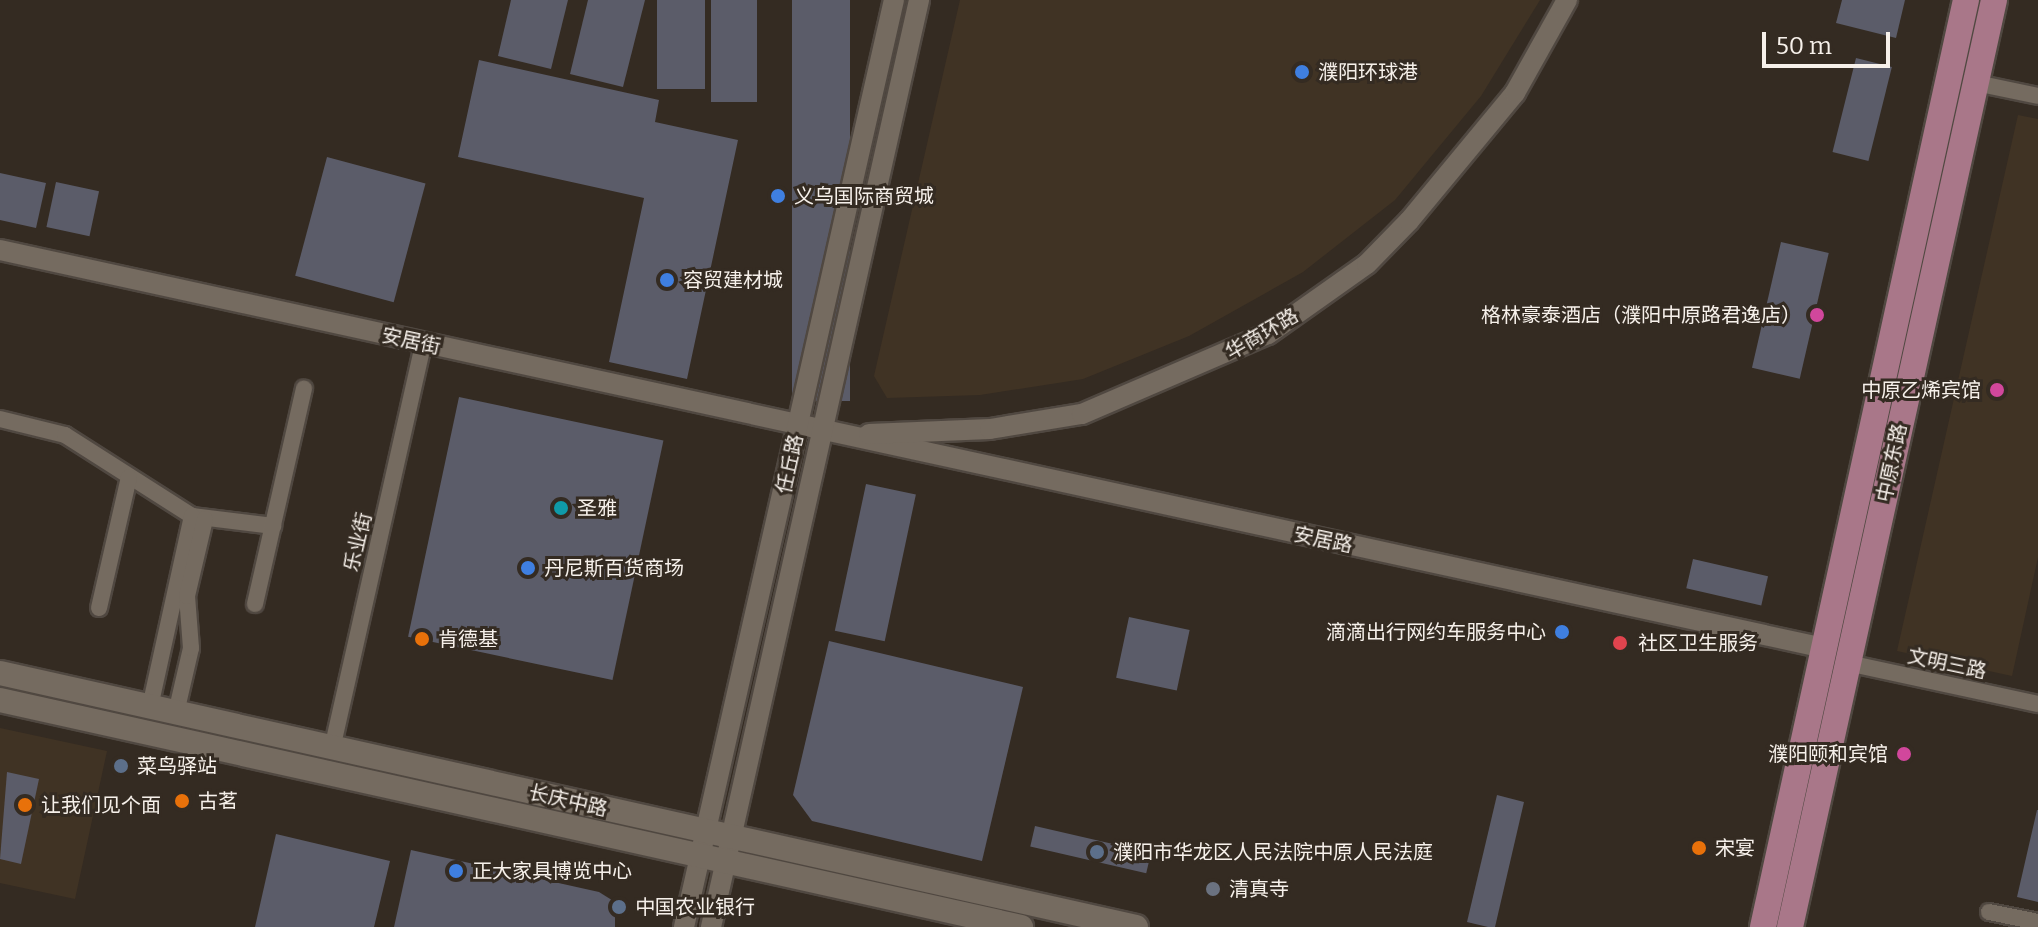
<!DOCTYPE html>
<meta charset="utf-8">
<style>
body{margin:0}
#map{position:relative;width:2038px;height:927px;overflow:hidden;background:#342b22;font-family:Bitter,"Noto Sans SC",serif}
div>[style]{position:absolute}
.built>*{inset:0;background:#403324}
.building>*{inset:0;background:#5b5c69;transform-origin:0 0}
.roads{filter:drop-shadow(2px 0 #504841) drop-shadow(-2px 0 #504841) drop-shadow(0 2px #504841) drop-shadow(0 -2px #504841)}
.minor>*{height:16px;margin:-8px;padding:0 8px;transform-origin:8px;border-radius:8px;background:#756b60}
.tertiary>*{height:20px;margin:-10px;padding:0 10px;transform-origin:10px;border-radius:10px;background:#756b60}
.secondary>*{height:24px;margin:-12px;padding:0 12px;transform-origin:12px;border-radius:12px;background:#756b60}
.primary>*{height:26px;margin:-13px;padding:0 13px;transform-origin:13px;border-radius:13px;background:#a97789}
.dots>*{width:22px;height:22px;translate:-50% -50%;box-sizing:border-box;border:4px solid #342b22;border-radius:50%}
span{translate:-50% -50%;white-space:nowrap;text-align:center;line-height:1.15;-webkit-text-stroke:6px #342b22;paint-order:stroke}
.poi-label{font-size:20px;color:#f6f0ea}
.left{translate:0 -50%;text-align:left}
.right{translate:-100% -50%;text-align:right}
.street-label{font-size:20px;color:#f6f0ea}
.scale{position:absolute;left:1762px;top:32px;width:128px;height:36px;box-sizing:border-box;border:4px solid #f6f0ea;border-top:0;padding-left:10px;font-size:24px;line-height:28px;white-space:nowrap;color:#f6f0ea;-webkit-text-stroke:6px #342b22;paint-order:stroke}
</style>
<div id="map">
<div class="built">
<div style="clip-path:polygon(960px 0,1540px 0,1481px 96px,1395px 200px,1303px 272px,1189px 336px,1083px 379px,980px 395px,887px 398px,874px 376px)"></div>
<div style="clip-path:polygon(2018px 115px,2038px 119px,2038px 557px,2012px 676px,1897px 651px)"></div>
<div style="clip-path:polygon(0 728px,107px 751px,75px 899px,0 883px)"></div>
</div>
<div class="building">
<div style="clip-path:polygon(511px 0,568px 0,551px 69px,498px 56px)"></div>
<div style="clip-path:polygon(588px 0,645px 0,623px 87px,570px 74px)"></div>
<div style="left:657px;top:0;width:48px;height:89px"></div>
<div style="left:711px;top:0;width:46px;height:102px"></div>
<div style="left:792px;top:0;width:58px;height:401px"></div>
<div style="clip-path:polygon(1842px 0,1905px 0,1896px 38px,1836px 23px)"></div>
<div style="left:1856px;top:58px;width:37px;height:97px;rotate:14deg"></div>
<div style="clip-path:polygon(479px 60px,659px 100px,655px 122px,738px 140px,687px 379px,609px 362px,644px 198px,458px 157px)"></div>
<div style="left:327px;top:157px;width:102px;height:123px;rotate:15deg"></div>
<div style="clip-path:polygon(0 173px,46px 183px,36px 228px,0 220px)"></div>
<div style="left:56px;top:182px;width:44px;height:46px;rotate:12deg"></div>
<div style="left:1781px;top:242px;width:49px;height:129px;rotate:13deg"></div>
<div style="left:459px;top:397px;width:209px;height:245px;rotate:12deg"></div>
<div style="left:866px;top:484px;width:51px;height:150px;rotate:12deg"></div>
<div style="left:1693px;top:559px;width:77px;height:30px;rotate:13deg"></div>
<div style="left:1129px;top:617px;width:62px;height:62px;rotate:12deg"></div>
<div style="clip-path:polygon(829px 641px,1023px 687px,982px 861px,812px 821px,793px 795px)"></div>
<div style="clip-path:polygon(7px 772px,39px 779px,21px 864px,0 859px)"></div>
<div style="clip-path:polygon(1497px 795px,1524px 802px,1495px 927px,1488px 927px,1467px 922px)"></div>
<div style="clip-path:polygon(2037px 810px,2038px 810px,2038px 902px,2017px 897px)"></div>
<div style="left:1035px;top:826px;width:119px;height:21px;rotate:13deg"></div>
<div style="clip-path:polygon(276px 834px,390px 861px,374px 927px,255px 927px)"></div>
<div style="clip-path:polygon(411px 850px,599px 892px,615px 902px,615px 927px,394px 927px)"></div>
</div>
<div class="roads">
<div class="minor">
<div style="left:1976px;top:83px;width:63px;rotate:11.8deg"></div>
<div style="left:0;top:419px;width:67px;rotate:13.8deg"></div>
<div style="left:65px;top:435px;width:151px;rotate:32.5deg"></div>
<div style="left:192px;top:516px;width:82px;rotate:7deg"></div>
<div style="left:255px;top:604px;width:221px;rotate:-77.2deg"></div>
<div style="left:99px;top:608px;width:134px;rotate:-77.1deg"></div>
<div style="left:1848px;top:663px;width:194px;rotate:12.2deg"></div>
<div style="left:150px;top:707px;width:196px;rotate:-77.6deg"></div>
<div style="left:176px;top:713px;width:67px;rotate:-77deg"></div>
<div style="left:191px;top:648px;width:52px;rotate:-94.4deg"></div>
<div style="left:187px;top:596px;width:79px;rotate:-76.8deg"></div>
<div style="left:332px;top:749px;width:415px;rotate:-77.3deg"></div>
<div style="left:1989px;top:912px;width:50px;rotate:11.5deg"></div>
</div>
<div class="tertiary">
<div style="left:0;top:250px;width:1867px;rotate:12.31deg"></div>
<div style="left:869px;top:434px;width:121px;rotate:-2.4deg"></div>
<div style="left:990px;top:429px;width:93px;rotate:-9.3deg"></div>
<div style="left:1082px;top:414px;width:202px;rotate:-23.3deg"></div>
<div style="left:1268px;top:334px;width:121px;rotate:-35.3deg"></div>
<div style="left:1367px;top:264px;width:60px;rotate:-45.7deg"></div>
<div style="left:1409px;top:221px;width:166px;rotate:-50.4deg"></div>
<div style="left:1515px;top:93px;width:107px;rotate:-60.8deg"></div>
<div style="left:684px;top:927px;width:950px;rotate:-77.24deg"></div>
<div style="left:711px;top:927px;width:950px;rotate:-77.35deg"></div>
</div>
<div class="secondary">
<div style="left:0;top:673px;width:1164px;rotate:12.6deg"></div>
<div style="left:0;top:700px;width:1046px;rotate:12.53deg"></div>
</div>
<div class="primary">
<div style="left:1763px;top:927px;width:949px;rotate:-77.65deg"></div>
<div style="left:1790px;top:927px;width:949px;rotate:-77.59deg"></div>
</div>
</div>
<div class="dots">
<div style="left:1302px;top:72px;background:#3f7fe0"></div>
<div style="left:778px;top:196px;background:#3f7fe0"></div>
<div style="left:667px;top:280px;background:#3f7fe0"></div>
<div style="left:1817px;top:315px;background:#d1479c"></div>
<div style="left:1997px;top:390px;background:#d1479c"></div>
<div style="left:561px;top:508px;background:#0f9aa8"></div>
<div style="left:528px;top:568px;background:#3f7fe0"></div>
<div style="left:1562px;top:632px;background:#3f7fe0"></div>
<div style="left:422px;top:639px;background:#e8710a"></div>
<div style="left:1620px;top:643px;background:#e0444e"></div>
<div style="left:1904px;top:754px;background:#d1479c"></div>
<div style="left:121px;top:766px;background:#5c6f8a"></div>
<div style="left:182px;top:801px;background:#e8710a"></div>
<div style="left:25px;top:805px;background:#e8710a"></div>
<div style="left:1699px;top:848px;background:#e8710a"></div>
<div style="left:1097px;top:852px;background:#5c6f8a"></div>
<div style="left:456px;top:871px;background:#3f7fe0"></div>
<div style="left:1213px;top:889px;background:#6b7280"></div>
<div style="left:619px;top:907px;background:#5c6f8a"></div>
</div>
<div class="poi-label">
<span class="left" style="left:1318px;top:72px">濮阳环球港</span>
<span class="left" style="left:794px;top:196px">义乌国际商贸城</span>
<span class="left" style="left:683px;top:280px">容贸建材城</span>
<span class="right" style="left:1801px;top:315px">格林豪泰酒店（濮阳中原路君逸店）</span>
<span class="right" style="left:1981px;top:390px">中原乙烯宾馆</span>
<span class="left" style="left:577px;top:508px">圣雅</span>
<span class="left" style="left:544px;top:568px">丹尼斯百货商场</span>
<span class="right" style="left:1546px;top:632px">滴滴出行网约车服务中心</span>
<span class="left" style="left:438px;top:639px">肯德基</span>
<span class="left" style="left:1638px;top:643px">社区卫生服务</span>
<span class="right" style="left:1888px;top:754px">濮阳颐和宾馆</span>
<span class="left" style="left:137px;top:766px">菜鸟驿站</span>
<span class="left" style="left:198px;top:801px">古茗</span>
<span class="left" style="left:41px;top:805px">让我们见个面</span>
<span class="left" style="left:1715px;top:848px">宋宴</span>
<span class="left" style="left:1113px;top:852px">濮阳市华龙区人民法院中原人民法庭</span>
<span class="left" style="left:472px;top:871px">正大家具博览中心</span>
<span class="left" style="left:1229px;top:889px">清真寺</span>
<span class="left" style="left:635px;top:907px">中国农业银行</span>
</div>
<div class="street-label">
<span style="left:1262px;top:334px;rotate:-30deg">华商环路</span>
<span style="left:411px;top:341px;rotate:12deg">安居街</span>
<span style="left:1892px;top:463px;rotate:-78deg">中原东路</span>
<span style="left:790px;top:464px;rotate:-77deg">任丘路</span>
<span style="left:1323px;top:540px;rotate:12deg">安居路</span>
<span style="left:358px;top:542px;rotate:-77deg">乐业街</span>
<span style="left:1947px;top:664px;rotate:12deg">文明三路</span>
<span style="left:568px;top:801px;rotate:13deg">长庆中路</span>
</div>
<div class="scale">50 m</div>
</div>
